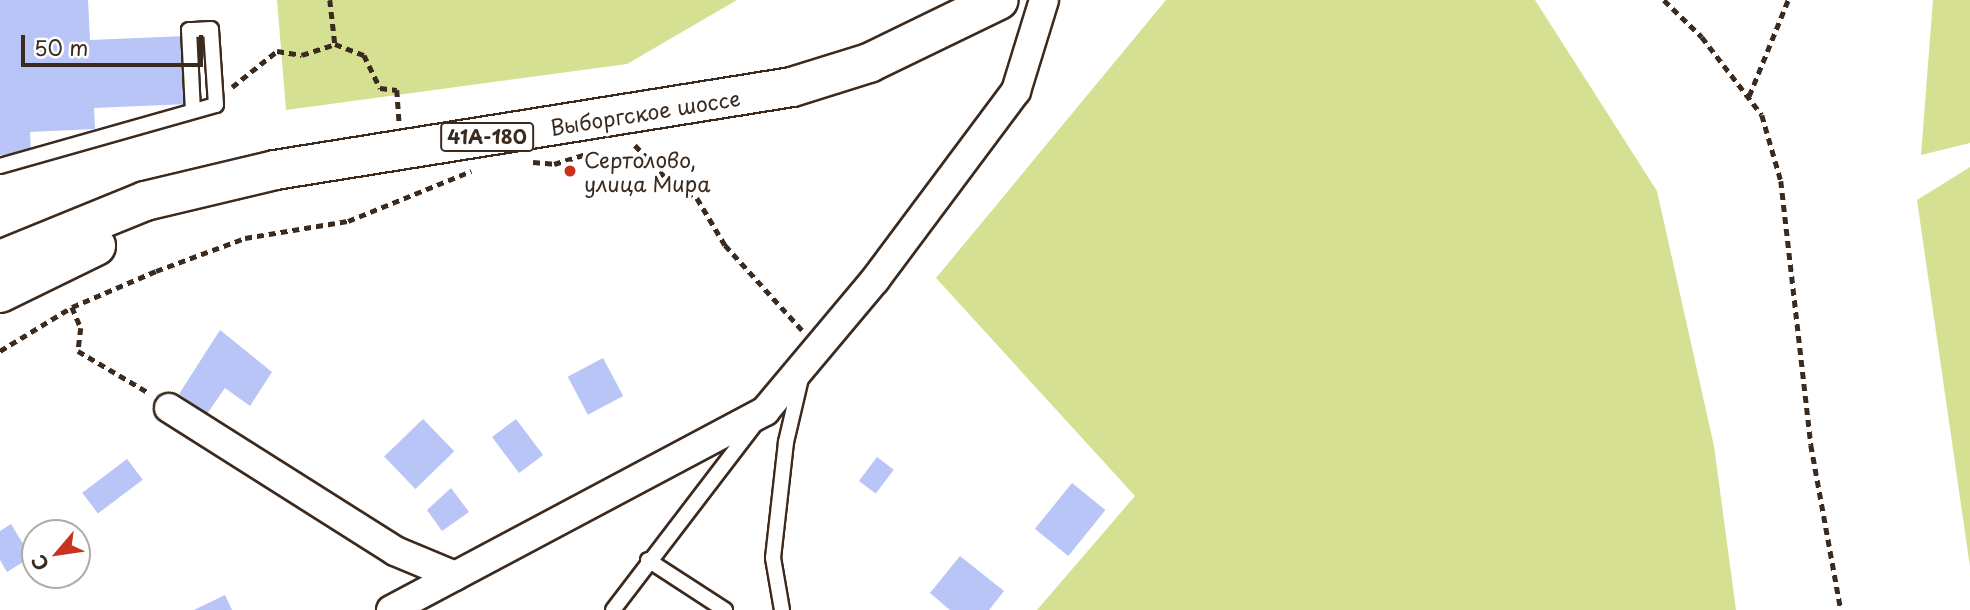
<!DOCTYPE html>
<meta charset="utf-8">
<style>
body{margin:0}
#map{position:relative;width:1970px;height:610px;overflow:hidden;background:#fff;font-family:"Playpen Sans",sans-serif}
div>[style]{position:absolute}
.green>*{inset:0;background:#d6e093}
.building>*{inset:0;background:#b8c5f6;transform-origin:0 0}
.path>*{height:4.5px;margin-top:-2.25px;transform-origin:0;background:repeating-linear-gradient(90deg,#3b2a1e 0 7px,transparent 0 12px)}
.roads{filter:drop-shadow(2px 0 #3b2a1e) drop-shadow(-2px 0 #3b2a1e) drop-shadow(0 2px #3b2a1e) drop-shadow(0 -2px #3b2a1e)}
.lane>*{height:14px;margin:-7px;padding:0 7px;transform-origin:7px;border-radius:7px;background:#fff}
.street>*{height:28px;margin:-14px;padding:0 14px;transform-origin:14px;border-radius:14px;background:#fff}
.primary>*{height:38px;margin:-19px;padding:0 19px;transform-origin:19px;border-radius:19px;background:#fff}
.dots>*{width:19px;height:19px;translate:-50% -50%;box-sizing:border-box;border:4px solid #fff;border-radius:50%}
span{translate:-50% -50%;white-space:nowrap;text-align:center;line-height:1.15;-webkit-text-stroke:7px #fff;paint-order:stroke}
.shield-label span{padding:2px 5px;background:#fff;border:2px solid;border-radius:5px;-webkit-text-stroke-width:0}
.shield-label{font-size:19px;color:#3b2a1e;font-weight:700}
.street-label{font-size:21px;color:#3b2a1e}
.poi-label{font-size:21px;color:#3b2a1e}
.left{translate:0 -50%;text-align:left}
.north{position:absolute;left:21px;top:519px;width:70px;height:70px;box-sizing:border-box;background:#fff;border:2px solid #b1aaa5;border-radius:50%;rotate:241deg;font-size:19px;font-weight:700;line-height:28px;text-align:center;color:#3b2a1e}
.north::after{content:'';display:block;margin:auto;width:24px;height:32px;background:#c8321e;clip-path:polygon(50% 0,100% 100%,50% 72%,0 100%)}
.scale{position:absolute;left:21px;top:35px;width:182px;height:32px;box-sizing:border-box;border:4px solid #3b2a1e;border-top:0;padding-left:9px;font-size:21px;line-height:24px;white-space:nowrap;color:#3b2a1e;-webkit-text-stroke:5px #fff;paint-order:stroke}
</style>
<div id="map">
<div class="green">
<div style="clip-path:polygon(277px 0,737px 0,627px 64px,286px 110px)"></div>
<div style="clip-path:polygon(1166px 0,1535px 0,1657px 191px,1714px 446px,1736px 610px,1037px 610px,1135px 496px,936px 278px)"></div>
<div style="clip-path:polygon(1933px 0,1970px 0,1970px 143px,1921px 155px)"></div>
<div style="clip-path:polygon(1970px 167px,1970px 567px,1917px 200px)"></div>
</div>
<div class="building">
<div style="clip-path:polygon(0 0,88px 0,90px 40px,186px 36px,188px 104px,94px 108px,95px 129px,30px 132px,31px 154px,0 155px)"></div>
<div style="clip-path:polygon(220px 330px,272px 372px,250px 406px,225px 388px,207px 414px,179px 394px)"></div>
<div style="left:603px;top:358px;width:43px;height:40px;rotate:62deg"></div>
<div style="left:423px;top:419px;width:45px;height:54px;rotate:46deg"></div>
<div style="left:516px;top:419px;width:45px;height:30px;rotate:53deg"></div>
<div style="left:877px;top:457px;width:21px;height:30px;rotate:37deg"></div>
<div style="left:127px;top:459px;width:26px;height:56px;rotate:53deg"></div>
<div style="left:1072px;top:483px;width:43px;height:59px;rotate:39deg"></div>
<div style="clip-path:polygon(451px 488px,469px 512px,442px 531px,427px 510px)"></div>
<div style="clip-path:polygon(11px 524px,31px 557px,7px 572px,0 560px,0 531px)"></div>
<div style="clip-path:polygon(960px 556px,1004px 591px,989px 610px,950px 610px,930px 593px)"></div>
<div style="clip-path:polygon(225px 595px,232px 610px,194px 610px)"></div>
</div>
<div class="path">
<div style="left:330px;top:0;width:44px;rotate:83.5deg"></div>
<div style="left:335px;top:44px;width:31px;rotate:21deg"></div>
<div style="left:364px;top:55px;width:37px;rotate:64deg"></div>
<div style="left:380px;top:88px;width:17px;rotate:7deg"></div>
<div style="left:397px;top:90px;width:31px;rotate:86deg"></div>
<div style="left:1664px;top:0;width:53px;rotate:44.2deg"></div>
<div style="left:1702px;top:37px;width:98px;rotate:52.4deg"></div>
<div style="left:1762px;top:115px;width:69px;rotate:73.9deg"></div>
<div style="left:1781px;top:181px;width:266px;rotate:83.5deg"></div>
<div style="left:1811px;top:445px;width:168px;rotate:79.7deg"></div>
<div style="left:232px;top:87px;width:58px;rotate:-38.7deg"></div>
<div style="left:277px;top:51px;width:25px;rotate:9deg"></div>
<div style="left:302px;top:55px;width:35px;rotate:-18deg"></div>
<div style="left:1749px;top:96px;width:104px;rotate:-67.9deg"></div>
<div style="left:635px;top:145px;width:47px;rotate:46.7deg"></div>
<div style="left:667px;top:179px;width:36px;rotate:32deg"></div>
<div style="left:697px;top:198px;width:55px;rotate:59.2deg"></div>
<div style="left:725px;top:245px;width:115px;rotate:47.8deg"></div>
<div style="left:533px;top:162px;width:21px;rotate:5deg"></div>
<div style="left:554px;top:164px;width:41px;rotate:-17.1deg"></div>
<div style="left:72px;top:307px;width:23px;rotate:67deg"></div>
<div style="left:81px;top:328px;width:23px;rotate:97deg"></div>
<div style="left:78px;top:351px;width:82px;rotate:30.6deg"></div>
<div style="left:0;top:351px;width:84px;rotate:-31.4deg"></div>
<div style="left:72px;top:307px;width:91px;rotate:-23.2deg"></div>
<div style="left:156px;top:271px;width:95px;rotate:-20.3deg"></div>
<div style="left:245px;top:238px;width:104px;rotate:-9.4deg"></div>
<div style="left:348px;top:221px;width:133px;rotate:-22.1deg"></div>
</div>
<div class="roads">
<div class="lane">
<div style="left:0;top:166px;width:224px;rotate:-15.8deg"></div>
<div style="left:216px;top:105px;width:76px;rotate:-93.8deg"></div>
<div style="left:211px;top:29px;width:22px;rotate:177deg"></div>
<div style="left:189px;top:30px;width:81px;rotate:87.2deg"></div>
<div style="left:648px;top:560px;width:92px;rotate:33deg"></div>
<div style="left:613px;top:610px;width:235px;rotate:-52.6deg"></div>
<div style="left:782px;top:610px;width:53px;rotate:-99.8deg"></div>
<div style="left:773px;top:558px;width:117px;rotate:-83.6deg"></div>
<div style="left:786px;top:442px;width:70px;rotate:-76.8deg"></div>
</div>
<div class="street">
<div style="left:169px;top:408px;width:267px;rotate:32.3deg"></div>
<div style="left:395px;top:551px;width:65px;rotate:22.6deg"></div>
<div style="left:391px;top:610px;width:424px;rotate:-28deg"></div>
<div style="left:765px;top:411px;width:171px;rotate:-50deg"></div>
<div style="left:875px;top:280px;width:236px;rotate:-53.3deg"></div>
<div style="left:1016px;top:91px;width:95px;rotate:-72.9deg"></div>
</div>
<div class="primary">
<div style="left:0;top:260px;width:157px;rotate:-22.1deg"></div>
<div style="left:145px;top:201px;width:134px;rotate:-13.4deg"></div>
<div style="left:275px;top:170px;width:524px;rotate:-9.12deg"></div>
<div style="left:792px;top:87px;width:81px;rotate:-17.3deg"></div>
<div style="left:869px;top:63px;width:144px;rotate:-25.9deg"></div>
<div style="left:0;top:293px;width:107px;rotate:-26.1deg"></div>
</div>
</div>
<div class="dots">
<div style="left:570px;top:171px;background:#c8321e"></div>
</div>
<div class="shield-label">
<span style="left:487px;top:137px">41А-180</span>
</div>
<div class="street-label">
<span style="left:645px;top:112px;rotate:-9deg">Выборгское шоссе</span>
</div>
<div class="poi-label">
<span class="left" style="left:584px;top:171px">Сертолово,<br>улица Мира</span>
</div>
<div class="north">С</div>
<div class="scale">50 m</div>
</div>
